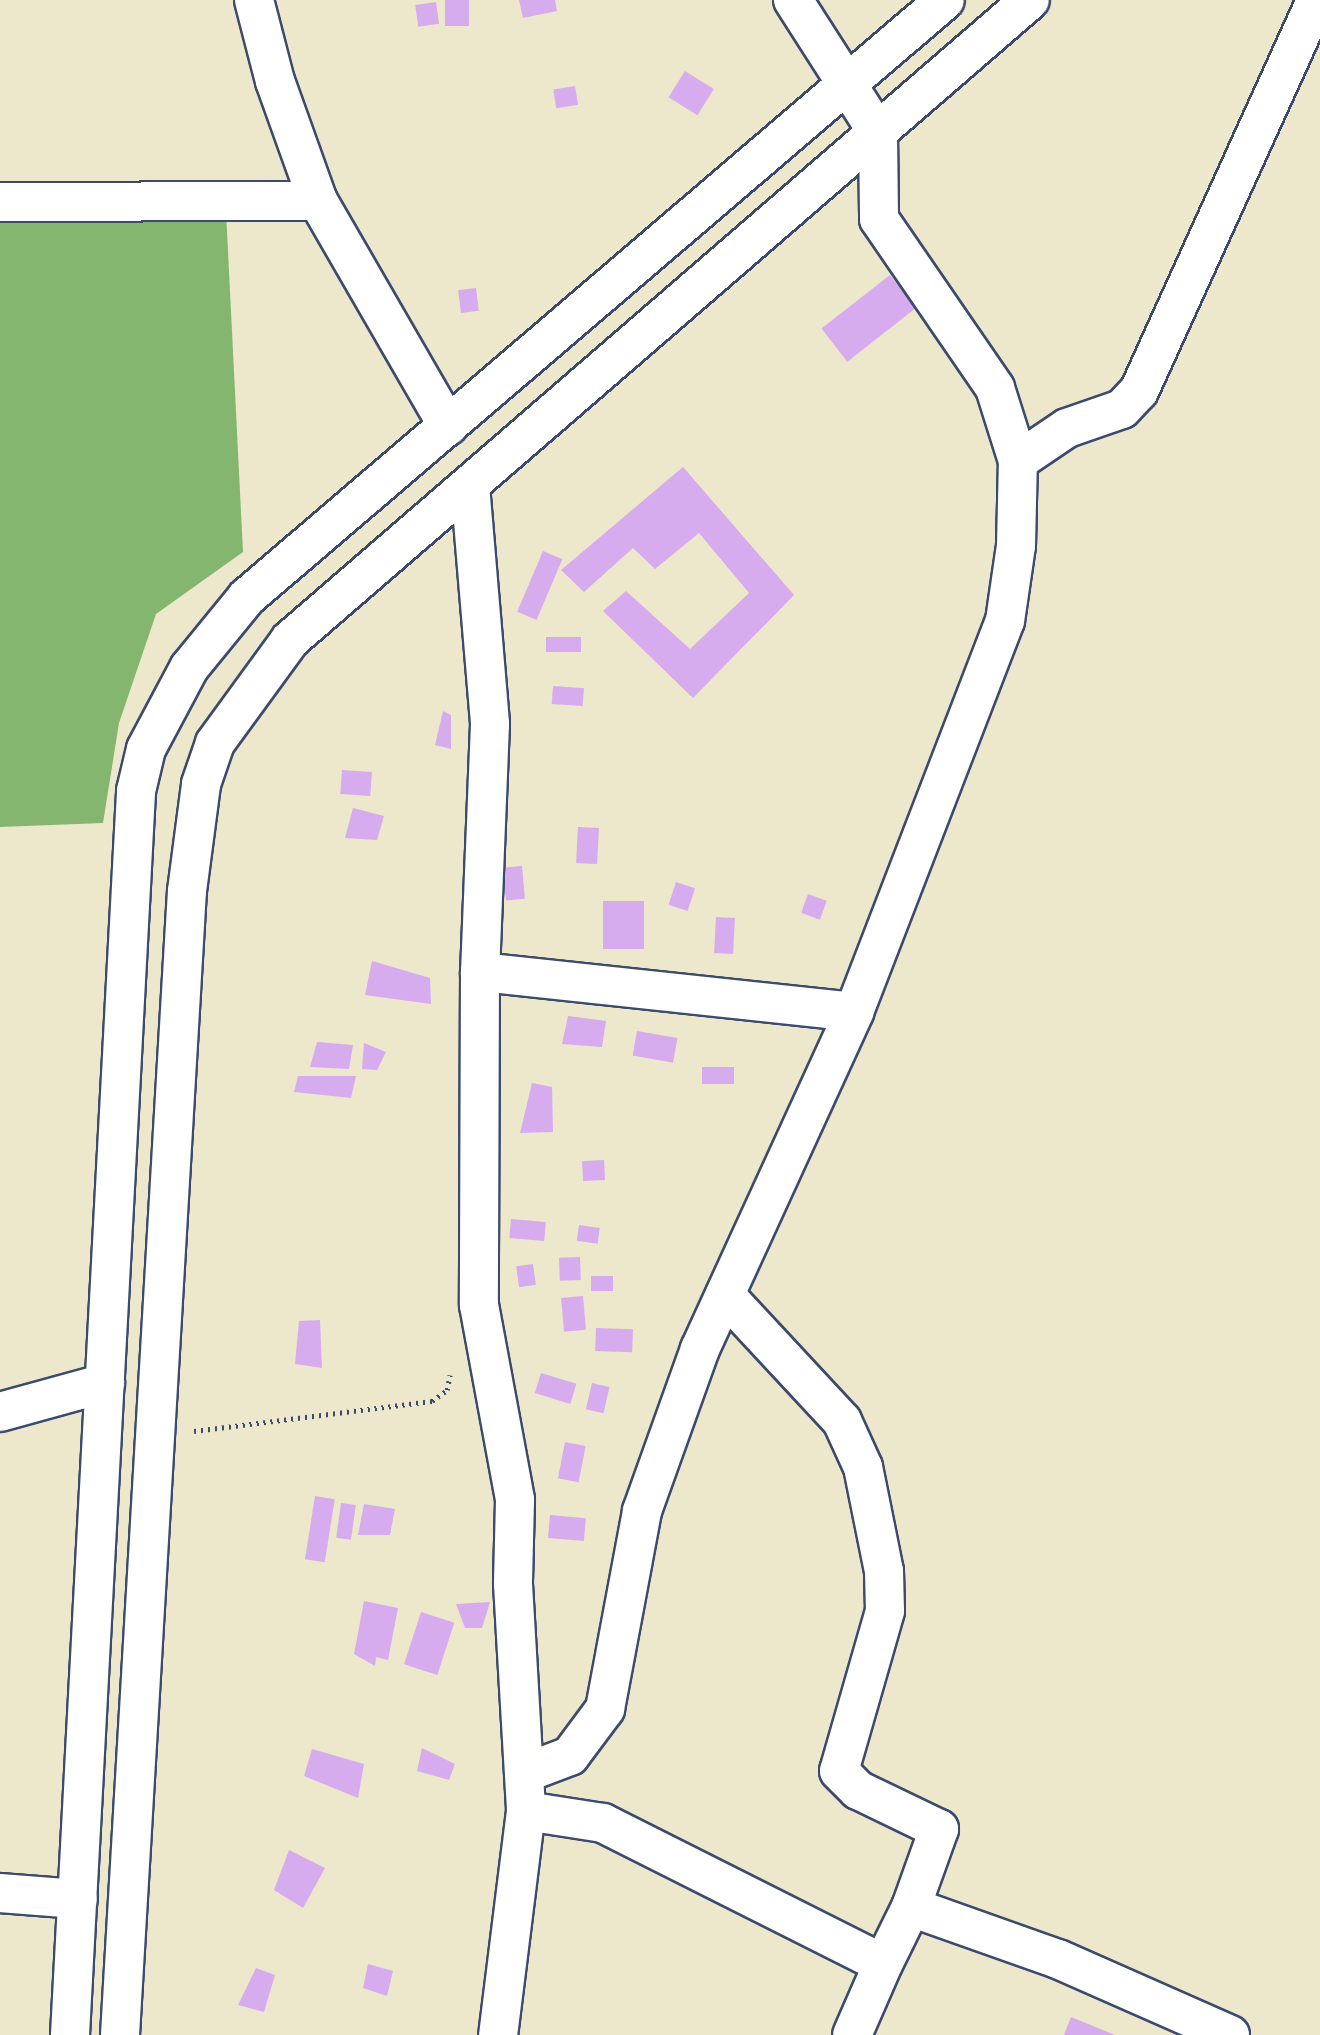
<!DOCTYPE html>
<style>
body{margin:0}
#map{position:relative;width:1320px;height:2035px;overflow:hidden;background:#ede7cb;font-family:Cardo,serif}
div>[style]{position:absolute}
.forest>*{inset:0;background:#84b670}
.building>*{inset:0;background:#d6acef;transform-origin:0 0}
.path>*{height:4.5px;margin-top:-2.25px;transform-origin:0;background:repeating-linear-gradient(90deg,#3a4b6e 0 2px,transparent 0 7px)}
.roads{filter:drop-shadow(2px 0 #3a4b6e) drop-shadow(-2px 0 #3a4b6e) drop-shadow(0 2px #3a4b6e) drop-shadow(0 -2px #3a4b6e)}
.minor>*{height:38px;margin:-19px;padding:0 19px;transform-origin:19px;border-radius:19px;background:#fff}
span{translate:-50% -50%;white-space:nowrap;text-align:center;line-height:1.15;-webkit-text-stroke:5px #fbf7ec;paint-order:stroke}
</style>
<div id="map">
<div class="forest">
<div style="clip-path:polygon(0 210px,226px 211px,243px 552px,156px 614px,119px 723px,103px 823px,0 827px)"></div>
</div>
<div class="building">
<div style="left:445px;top:0;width:24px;height:26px"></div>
<div style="clip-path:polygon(519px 0,555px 0,557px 11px,523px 18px)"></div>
<div style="left:436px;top:2px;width:22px;height:21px;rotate:82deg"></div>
<div style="left:685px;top:71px;width:34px;height:31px;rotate:32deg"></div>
<div style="left:575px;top:86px;width:19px;height:22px;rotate:81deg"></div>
<div style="left:890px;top:275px;width:42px;height:87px;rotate:52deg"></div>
<div style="left:476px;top:288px;width:23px;height:18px;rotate:83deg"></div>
<div style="clip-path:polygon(683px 467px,794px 595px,693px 698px,603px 611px,626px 591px,690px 649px,749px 593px,699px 533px,655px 569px,633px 548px,584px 592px,561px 570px)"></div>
<div style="left:543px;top:551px;width:21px;height:66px;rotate:23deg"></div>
<div style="left:546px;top:637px;width:35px;height:15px"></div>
<div style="left:553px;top:686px;width:31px;height:18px;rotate:4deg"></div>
<div style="clip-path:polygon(443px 711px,451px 715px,451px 749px,435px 745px)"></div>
<div style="left:342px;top:770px;width:30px;height:24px;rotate:4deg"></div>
<div style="clip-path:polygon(353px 808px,384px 816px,377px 840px,345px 838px)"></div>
<div style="left:578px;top:827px;width:21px;height:36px;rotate:3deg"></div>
<div style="left:522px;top:866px;width:33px;height:19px;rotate:85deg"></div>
<div style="left:676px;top:882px;width:20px;height:24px;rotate:18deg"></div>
<div style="left:808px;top:894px;width:20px;height:20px;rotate:20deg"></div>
<div style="left:603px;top:901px;width:41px;height:48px"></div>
<div style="left:716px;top:917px;width:19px;height:36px;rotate:3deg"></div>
<div style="clip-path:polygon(372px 961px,430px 978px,431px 1004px,365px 995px)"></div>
<div style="clip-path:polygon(568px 1016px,606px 1021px,602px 1047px,562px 1044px)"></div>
<div style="left:637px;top:1031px;width:41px;height:25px;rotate:10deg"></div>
<div style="clip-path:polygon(317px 1042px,353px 1045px,349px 1069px,310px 1067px)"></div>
<div style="clip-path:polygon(364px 1043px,386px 1052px,377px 1070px,362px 1069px)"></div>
<div style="left:734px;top:1067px;width:17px;height:32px;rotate:90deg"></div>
<div style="clip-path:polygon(298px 1076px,356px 1076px,351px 1098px,294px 1092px)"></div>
<div style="clip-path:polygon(532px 1083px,552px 1087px,553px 1132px,520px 1133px)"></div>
<div style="left:604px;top:1160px;width:20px;height:22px;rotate:87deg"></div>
<div style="left:511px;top:1219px;width:35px;height:19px;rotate:5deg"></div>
<div style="left:579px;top:1225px;width:21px;height:16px;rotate:8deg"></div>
<div style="left:580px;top:1257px;width:23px;height:21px;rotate:88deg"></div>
<div style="left:533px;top:1264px;width:21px;height:17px;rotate:82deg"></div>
<div style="left:613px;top:1276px;width:15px;height:22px;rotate:90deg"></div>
<div style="left:583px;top:1296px;width:34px;height:22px;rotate:85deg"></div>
<div style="clip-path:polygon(320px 1320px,322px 1368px,295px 1364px,299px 1321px)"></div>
<div style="left:596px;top:1328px;width:37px;height:23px;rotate:2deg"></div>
<div style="left:541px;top:1373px;width:37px;height:21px;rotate:17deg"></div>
<div style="left:592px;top:1383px;width:18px;height:27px;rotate:13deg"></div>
<div style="left:565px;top:1442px;width:21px;height:37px;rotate:11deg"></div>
<div style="left:315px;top:1496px;width:20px;height:64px;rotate:9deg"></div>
<div style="left:341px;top:1503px;width:15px;height:35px;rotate:8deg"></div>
<div style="clip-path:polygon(364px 1504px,395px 1509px,390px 1535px,358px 1535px)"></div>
<div style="left:550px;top:1515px;width:36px;height:23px;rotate:5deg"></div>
<div style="clip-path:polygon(364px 1601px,398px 1608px,388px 1660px,376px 1657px,375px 1666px,354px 1654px)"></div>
<div style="clip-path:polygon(490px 1602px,482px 1628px,465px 1628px,456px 1604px)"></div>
<div style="left:421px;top:1612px;width:35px;height:55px;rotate:18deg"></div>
<div style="clip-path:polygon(422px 1748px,455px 1764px,449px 1780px,417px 1771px)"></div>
<div style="clip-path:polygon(312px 1749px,364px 1764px,358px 1798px,304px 1776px)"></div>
<div style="clip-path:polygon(289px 1850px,325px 1868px,303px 1908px,274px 1890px)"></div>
<div style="clip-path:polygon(368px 1964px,393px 1971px,387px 1996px,363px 1988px)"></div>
<div style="clip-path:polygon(256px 1968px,275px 1975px,264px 2012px,238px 2005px)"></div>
<div style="clip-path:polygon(1071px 2017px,1115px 2035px,1064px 2035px)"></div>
</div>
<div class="path">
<div style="left:194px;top:1431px;width:240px;rotate:-7.2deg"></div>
<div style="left:432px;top:1401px;width:19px;rotate:-36deg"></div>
<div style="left:447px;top:1390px;width:15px;rotate:-79deg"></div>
</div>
<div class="roads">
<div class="minor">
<div style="left:254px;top:0;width:84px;rotate:75.5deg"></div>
<div style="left:275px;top:81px;width:127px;rotate:70.3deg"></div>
<div style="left:318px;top:201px;width:260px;rotate:60deg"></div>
<div style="left:793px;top:0;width:158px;rotate:57.4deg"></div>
<div style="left:878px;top:133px;width:86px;rotate:89.3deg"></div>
<div style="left:879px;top:219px;width:205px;rotate:55.5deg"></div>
<div style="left:995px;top:388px;width:77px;rotate:72.5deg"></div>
<div style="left:0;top:202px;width:318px;rotate:-0.2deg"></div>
<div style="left:470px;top:485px;width:240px;rotate:85.2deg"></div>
<div style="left:490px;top:724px;width:248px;rotate:92.3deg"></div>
<div style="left:480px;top:972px;width:333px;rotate:90.2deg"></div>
<div style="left:479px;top:1305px;width:198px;rotate:79.5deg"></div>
<div style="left:515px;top:1500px;width:84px;rotate:91.4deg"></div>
<div style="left:513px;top:1584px;width:227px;rotate:86.7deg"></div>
<div style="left:526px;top:1811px;width:226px;rotate:97.1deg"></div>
<div style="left:480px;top:972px;width:376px;rotate:6.1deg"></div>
<div style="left:725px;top:1295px;width:172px;rotate:47.1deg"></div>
<div style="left:842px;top:1421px;width:51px;rotate:65.5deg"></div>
<div style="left:863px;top:1467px;width:106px;rotate:78.6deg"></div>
<div style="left:884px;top:1571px;width:40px;rotate:88.6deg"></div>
<div style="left:885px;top:1611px;width:166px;rotate:106deg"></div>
<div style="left:839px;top:1771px;width:27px;rotate:45deg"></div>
<div style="left:858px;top:1790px;width:90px;rotate:25.7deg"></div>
<div style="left:939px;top:1829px;width:83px;rotate:109.7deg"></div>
<div style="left:0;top:1412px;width:109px;rotate:-15.4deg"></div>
<div style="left:525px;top:1773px;width:48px;rotate:-20.7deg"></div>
<div style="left:570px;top:1756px;width:59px;rotate:-53.3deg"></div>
<div style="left:605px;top:1709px;width:201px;rotate:-79.4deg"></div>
<div style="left:642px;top:1511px;width:172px;rotate:-70.3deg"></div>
<div style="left:700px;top:1349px;width:371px;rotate:-65.4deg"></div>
<div style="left:854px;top:1012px;width:419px;rotate:-68.9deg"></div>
<div style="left:1005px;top:621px;width:76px;rotate:-81.7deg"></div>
<div style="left:1016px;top:546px;width:85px;rotate:-88.7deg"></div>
<div style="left:1018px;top:461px;width:59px;rotate:-34deg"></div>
<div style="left:1067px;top:428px;width:58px;rotate:-19.1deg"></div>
<div style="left:1122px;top:409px;width:25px;rotate:-47deg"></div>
<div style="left:1139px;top:391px;width:429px;rotate:-65.6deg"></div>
<div style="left:526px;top:1811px;width:78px;rotate:8.9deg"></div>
<div style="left:603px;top:1823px;width:313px;rotate:26.7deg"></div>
<div style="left:883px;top:1964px;width:77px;rotate:113.6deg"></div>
<div style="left:0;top:1893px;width:78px;rotate:4.4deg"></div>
<div style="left:883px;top:1964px;width:64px;rotate:-63.8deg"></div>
<div style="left:911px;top:1907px;width:156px;rotate:19.5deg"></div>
<div style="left:1058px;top:1959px;width:188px;rotate:23.8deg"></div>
<div style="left:70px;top:2035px;width:1246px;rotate:-86.96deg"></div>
<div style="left:136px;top:791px;width:43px;rotate:-76.6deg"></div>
<div style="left:146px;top:749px;width:92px;rotate:-62deg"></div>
<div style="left:189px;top:668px;width:92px;rotate:-50.8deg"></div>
<div style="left:247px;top:597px;width:918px;rotate:-40.54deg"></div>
<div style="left:120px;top:2035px;width:1146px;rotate:-86.65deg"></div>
<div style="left:187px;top:891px;width:108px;rotate:-82.5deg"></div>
<div style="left:201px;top:784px;width:43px;rotate:-71.1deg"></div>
<div style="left:215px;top:743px;width:127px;rotate:-53.9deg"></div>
<div style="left:290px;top:640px;width:978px;rotate:-40.86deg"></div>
</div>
</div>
</div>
